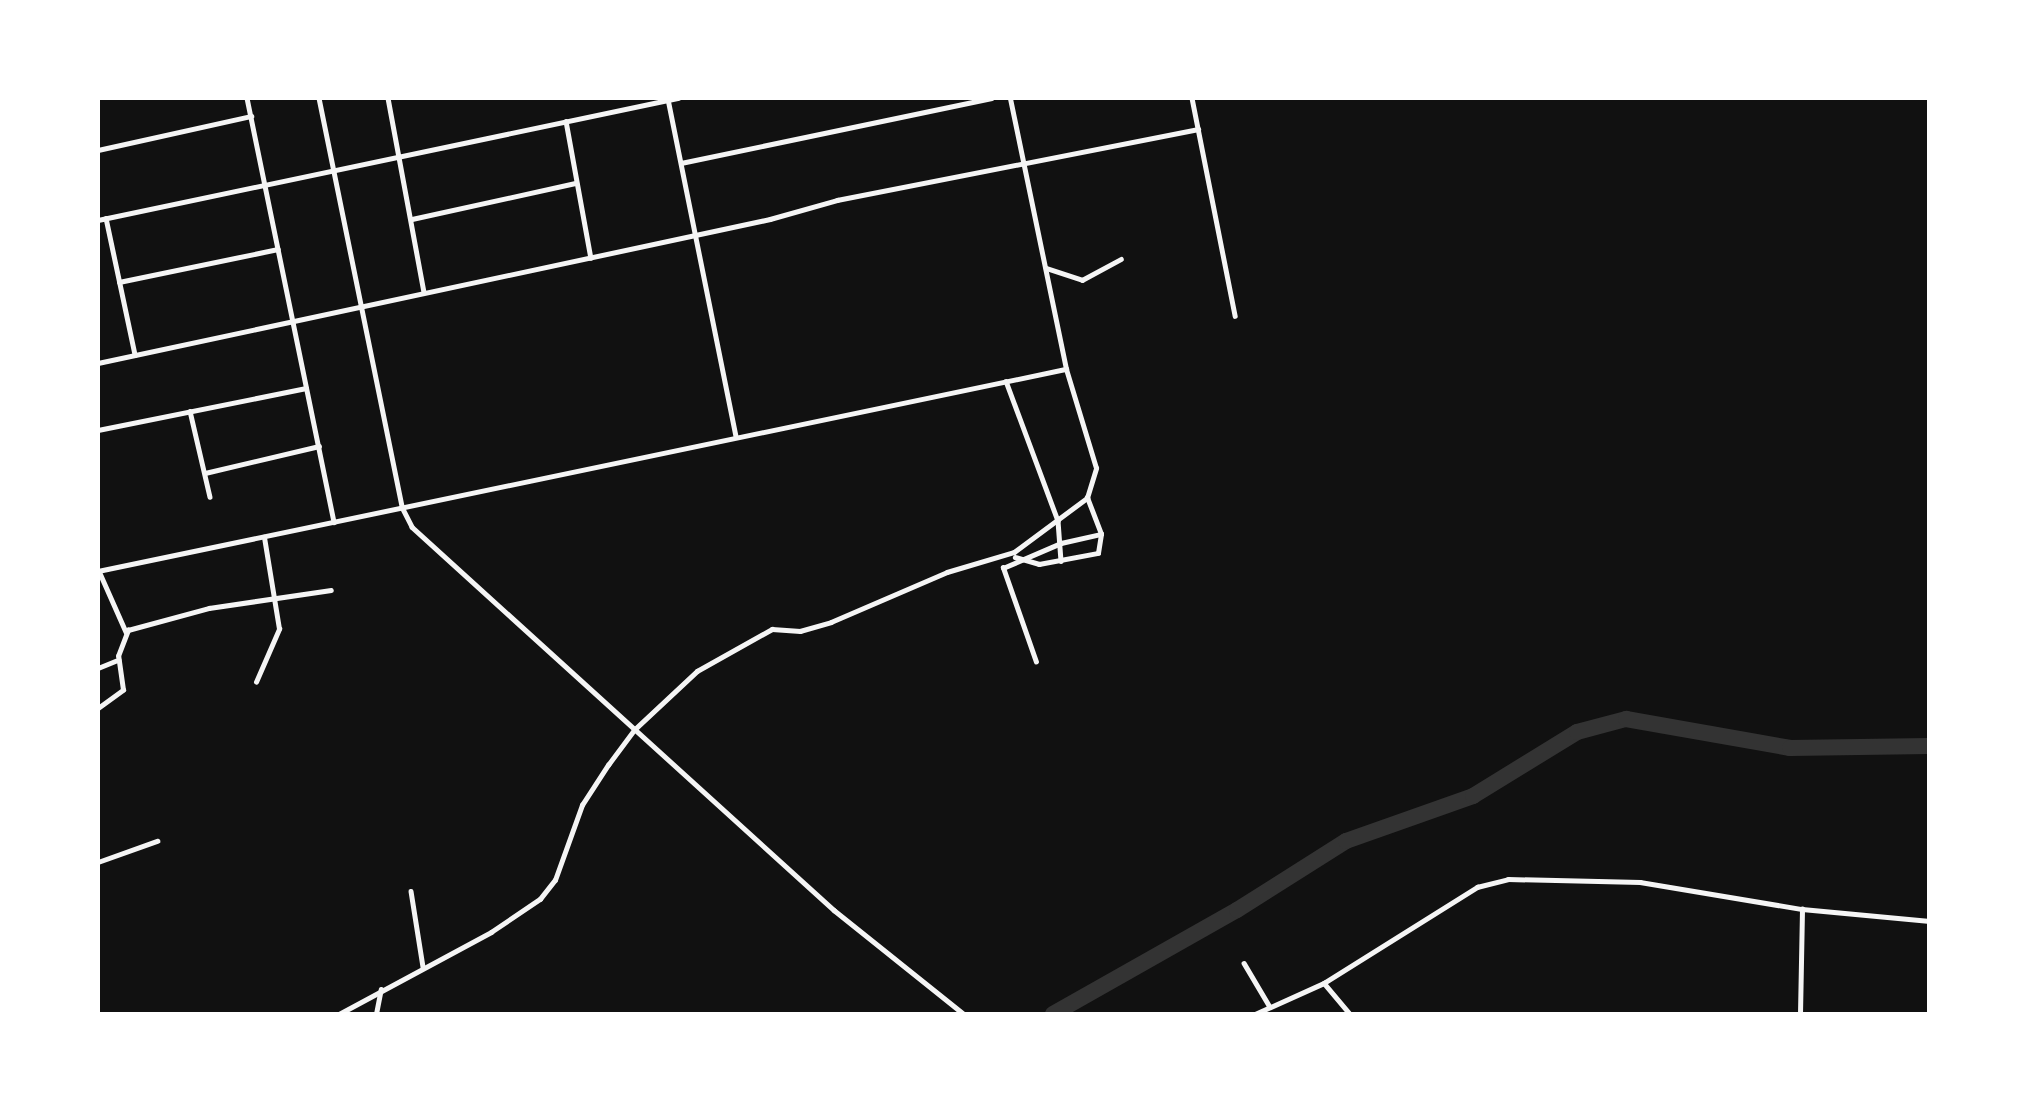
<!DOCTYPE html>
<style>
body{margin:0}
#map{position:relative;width:2027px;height:1112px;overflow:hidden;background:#111;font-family:Roboto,sans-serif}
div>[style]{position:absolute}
.river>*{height:16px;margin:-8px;padding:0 8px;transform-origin:8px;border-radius:8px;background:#333}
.minor>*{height:4.5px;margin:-2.25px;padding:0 2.25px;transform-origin:2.25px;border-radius:2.25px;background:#f5f5f5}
span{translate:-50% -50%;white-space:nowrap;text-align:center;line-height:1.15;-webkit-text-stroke:7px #fff;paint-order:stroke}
.frame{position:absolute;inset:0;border:100px solid #fff;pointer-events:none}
</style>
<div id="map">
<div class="river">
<div style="left:1053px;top:1014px;width:211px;rotate:-29.5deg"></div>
<div style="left:1237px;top:910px;width:129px;rotate:-32.3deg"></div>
<div style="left:1346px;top:841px;width:135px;rotate:-19.5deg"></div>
<div style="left:1473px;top:796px;width:122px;rotate:-31.6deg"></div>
<div style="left:1577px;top:732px;width:51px;rotate:-14.9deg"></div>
<div style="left:1626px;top:719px;width:167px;rotate:10deg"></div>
<div style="left:1790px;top:748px;width:139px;rotate:-0.8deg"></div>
</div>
<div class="minor">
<div style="left:247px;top:98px;width:433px;rotate:78.4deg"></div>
<div style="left:319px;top:98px;width:417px;rotate:78.5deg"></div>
<div style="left:402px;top:507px;width:22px;rotate:63deg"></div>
<div style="left:412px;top:527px;width:570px;rotate:42.23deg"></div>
<div style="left:834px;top:910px;width:166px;rotate:38.7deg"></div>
<div style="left:388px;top:98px;width:197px;rotate:79.5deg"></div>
<div style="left:1192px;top:98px;width:222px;rotate:78.8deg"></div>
<div style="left:668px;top:99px;width:344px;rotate:78.6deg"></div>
<div style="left:566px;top:121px;width:139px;rotate:79.7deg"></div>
<div style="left:98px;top:150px;width:157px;rotate:-12.5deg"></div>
<div style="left:681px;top:163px;width:317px;rotate:-11.8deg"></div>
<div style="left:106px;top:218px;width:140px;rotate:78deg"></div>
<div style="left:412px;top:219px;width:168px;rotate:-12.4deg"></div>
<div style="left:98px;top:220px;width:593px;rotate:-11.88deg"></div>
<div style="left:1046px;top:268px;width:38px;rotate:18deg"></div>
<div style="left:1082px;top:280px;width:44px;rotate:-28.3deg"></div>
<div style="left:119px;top:282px;width:162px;rotate:-11.7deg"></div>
<div style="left:98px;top:363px;width:687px;rotate:-12.09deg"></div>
<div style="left:770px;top:219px;width:70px;rotate:-15.8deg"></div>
<div style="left:837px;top:200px;width:368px;rotate:-11.1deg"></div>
<div style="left:1006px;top:381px;width:149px;rotate:69.6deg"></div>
<div style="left:1058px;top:521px;width:40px;rotate:85.7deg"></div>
<div style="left:190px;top:411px;width:88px;rotate:76.9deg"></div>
<div style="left:98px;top:430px;width:212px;rotate:-11.4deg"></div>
<div style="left:205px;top:473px;width:117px;rotate:-13.3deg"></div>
<div style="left:1015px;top:557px;width:25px;rotate:16deg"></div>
<div style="left:1039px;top:564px;width:60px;rotate:-10.6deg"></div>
<div style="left:1098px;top:553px;width:19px;rotate:-81deg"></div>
<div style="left:1101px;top:534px;width:39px;rotate:-111deg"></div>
<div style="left:98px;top:571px;width:989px;rotate:-11.79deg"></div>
<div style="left:99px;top:571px;width:67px;rotate:66.1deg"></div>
<div style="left:1036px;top:662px;width:100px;rotate:-109.3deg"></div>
<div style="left:1003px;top:568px;width:63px;rotate:-23.3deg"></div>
<div style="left:1061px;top:543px;width:41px;rotate:-12.7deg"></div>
<div style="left:98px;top:668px;width:22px;rotate:-22deg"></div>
<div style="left:256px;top:682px;width:58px;rotate:-66.5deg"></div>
<div style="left:279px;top:629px;width:93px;rotate:-99.3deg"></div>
<div style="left:98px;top:708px;width:31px;rotate:-36deg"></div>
<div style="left:123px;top:690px;width:34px;rotate:-98deg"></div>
<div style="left:118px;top:656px;width:28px;rotate:-69deg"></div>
<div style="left:128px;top:630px;width:84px;rotate:-15.2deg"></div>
<div style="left:209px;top:608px;width:123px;rotate:-8.4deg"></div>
<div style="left:98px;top:862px;width:63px;rotate:-19.6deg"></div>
<div style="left:411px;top:891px;width:77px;rotate:81deg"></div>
<div style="left:1244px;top:963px;width:51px;rotate:59.4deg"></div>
<div style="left:1324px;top:983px;width:40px;rotate:50deg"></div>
<div style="left:339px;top:1014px;width:173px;rotate:-28.3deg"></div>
<div style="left:491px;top:932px;width:59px;rotate:-34deg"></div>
<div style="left:540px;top:899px;width:24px;rotate:-52deg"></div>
<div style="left:555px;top:880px;width:80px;rotate:-70.2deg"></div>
<div style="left:582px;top:805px;width:48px;rotate:-57deg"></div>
<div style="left:608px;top:765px;width:44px;rotate:-53.4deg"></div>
<div style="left:634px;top:730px;width:86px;rotate:-43.1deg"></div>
<div style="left:697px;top:671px;width:86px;rotate:-29.2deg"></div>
<div style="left:772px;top:629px;width:28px;rotate:4deg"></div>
<div style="left:800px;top:631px;width:32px;rotate:-16deg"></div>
<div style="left:831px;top:622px;width:126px;rotate:-23.3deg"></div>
<div style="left:947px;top:572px;width:70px;rotate:-16.6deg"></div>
<div style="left:1014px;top:552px;width:91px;rotate:-36.5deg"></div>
<div style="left:1087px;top:498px;width:31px;rotate:-73deg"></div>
<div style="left:1096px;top:468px;width:103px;rotate:-106.9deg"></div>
<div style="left:1066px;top:369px;width:277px;rotate:-101.7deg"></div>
<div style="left:376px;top:1014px;width:25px;rotate:-79deg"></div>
<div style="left:1255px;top:1014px;width:76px;rotate:-24.2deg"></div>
<div style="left:1324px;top:983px;width:181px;rotate:-32.1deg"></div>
<div style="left:1477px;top:887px;width:32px;rotate:-14deg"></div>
<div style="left:1508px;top:879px;width:132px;rotate:1.3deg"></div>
<div style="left:1640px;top:882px;width:164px;rotate:9.5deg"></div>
<div style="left:1802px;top:909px;width:128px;rotate:5.4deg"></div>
<div style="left:1800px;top:1014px;width:105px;rotate:-88.9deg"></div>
</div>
<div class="frame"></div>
</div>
